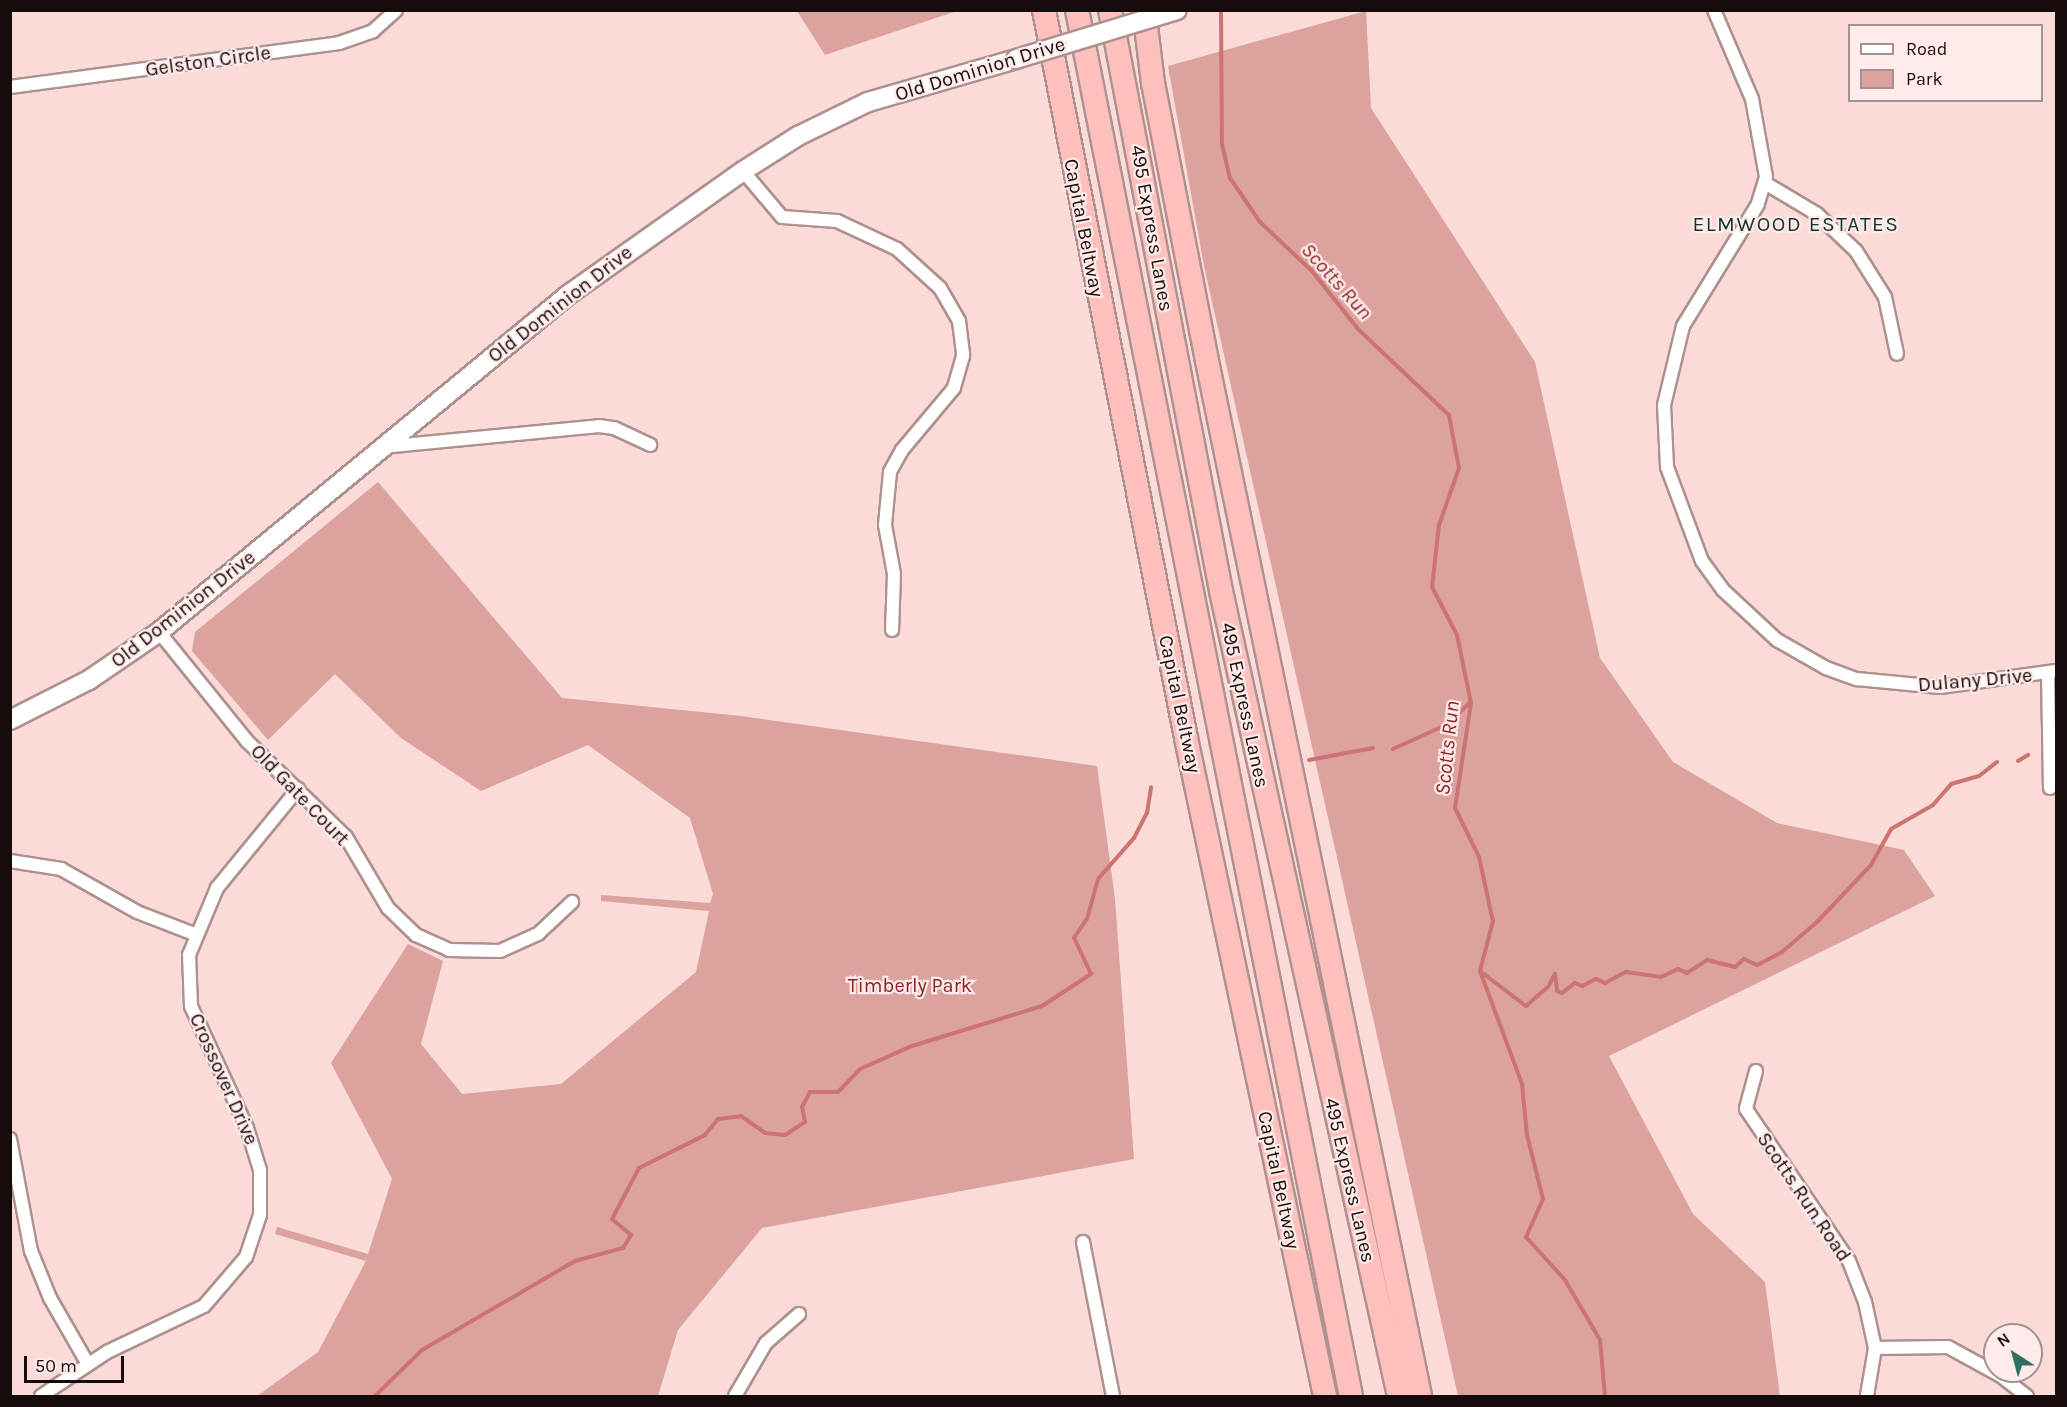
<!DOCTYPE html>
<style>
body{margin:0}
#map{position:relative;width:2067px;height:1407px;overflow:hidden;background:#fadbd8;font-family:Karla,sans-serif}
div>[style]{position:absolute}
.green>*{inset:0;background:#dca29e}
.stream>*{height:4px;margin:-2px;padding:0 2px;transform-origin:2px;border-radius:2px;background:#cb7471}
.roads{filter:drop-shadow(2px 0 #ae918f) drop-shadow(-2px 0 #ae918f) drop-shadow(0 2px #ae918f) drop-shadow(0 -2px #ae918f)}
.minor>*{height:12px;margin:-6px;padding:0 6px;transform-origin:6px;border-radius:6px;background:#fff}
.secondary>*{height:18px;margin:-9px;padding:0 9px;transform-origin:9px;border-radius:9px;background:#fff}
.motorway>*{height:22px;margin:-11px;padding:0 11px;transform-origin:11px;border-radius:11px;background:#fec0bc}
.bridges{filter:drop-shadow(2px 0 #ae918f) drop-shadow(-2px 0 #ae918f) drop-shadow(0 2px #ae918f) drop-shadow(0 -2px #ae918f)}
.secondary-bridge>*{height:18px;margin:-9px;padding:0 9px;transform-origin:9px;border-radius:9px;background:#fff}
span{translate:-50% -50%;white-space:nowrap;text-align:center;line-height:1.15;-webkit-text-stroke:4.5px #ffebea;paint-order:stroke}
.street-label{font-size:20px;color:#160c0b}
.park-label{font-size:20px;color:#892126}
.neighbourhood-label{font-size:21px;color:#13332c;letter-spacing:1.5px}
.water-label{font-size:21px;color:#8c2328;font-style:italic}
.frame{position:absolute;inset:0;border:12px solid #160c0b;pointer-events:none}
.legend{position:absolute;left:1848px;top:24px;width:195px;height:78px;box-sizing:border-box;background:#ffebea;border:2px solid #a29291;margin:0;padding:8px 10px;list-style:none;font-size:18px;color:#160c0b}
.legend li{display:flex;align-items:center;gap:12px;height:30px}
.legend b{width:30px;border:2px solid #a29291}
.north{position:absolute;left:1983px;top:1323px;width:60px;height:60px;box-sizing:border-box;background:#ffebea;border:2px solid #a29291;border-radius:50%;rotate:324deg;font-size:16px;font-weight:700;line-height:24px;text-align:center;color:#160c0b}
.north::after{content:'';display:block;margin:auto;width:21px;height:27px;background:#2f7264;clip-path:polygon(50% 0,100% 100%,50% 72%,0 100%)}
.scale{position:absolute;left:24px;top:1356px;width:100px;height:27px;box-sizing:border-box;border:3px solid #160c0b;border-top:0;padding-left:8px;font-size:18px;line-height:21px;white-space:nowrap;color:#160c0b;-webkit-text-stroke:4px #ffebea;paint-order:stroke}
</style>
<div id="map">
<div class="green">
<div style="clip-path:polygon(797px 11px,957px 11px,825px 55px)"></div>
<div style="clip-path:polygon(1366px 11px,1371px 108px,1535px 362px,1600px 658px,1673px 762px,1777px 823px,1904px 850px,1935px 896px,1609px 1056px,1693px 1214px,1765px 1282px,1780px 1396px,1458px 1396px,1204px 266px,1168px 66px)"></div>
<div style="clip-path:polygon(378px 482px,562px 698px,741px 716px,1097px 766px,1115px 899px,1134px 1159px,762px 1228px,678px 1330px,658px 1396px,257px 1396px,318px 1352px,366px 1261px,275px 1234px,277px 1227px,368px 1254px,392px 1179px,331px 1063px,408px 944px,443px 961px,421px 1044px,462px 1094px,561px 1084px,696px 972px,709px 911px,601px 901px,601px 895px,710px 903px,713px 894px,690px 818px,588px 745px,481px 791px,401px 738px,335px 674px,268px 740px,192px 651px,195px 632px)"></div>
</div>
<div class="stream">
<div style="left:1221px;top:10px;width:134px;rotate:89.6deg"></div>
<div style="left:1222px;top:144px;width:35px;rotate:77deg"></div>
<div style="left:1230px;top:178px;width:53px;rotate:55.7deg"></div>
<div style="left:1260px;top:222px;width:71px;rotate:43.3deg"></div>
<div style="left:1312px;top:271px;width:75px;rotate:51.5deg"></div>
<div style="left:1359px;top:330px;width:124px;rotate:43.4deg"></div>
<div style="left:1449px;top:415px;width:54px;rotate:79.3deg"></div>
<div style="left:1459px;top:468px;width:60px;rotate:109.3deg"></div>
<div style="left:1439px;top:525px;width:62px;rotate:96.4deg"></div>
<div style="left:1432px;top:587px;width:54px;rotate:62.5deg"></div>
<div style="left:1457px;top:635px;width:69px;rotate:78.4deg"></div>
<div style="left:1471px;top:703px;width:106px;rotate:98.7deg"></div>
<div style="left:1455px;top:808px;width:55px;rotate:63.9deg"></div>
<div style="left:1479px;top:857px;width:66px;rotate:77.7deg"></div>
<div style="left:1493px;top:921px;width:52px;rotate:104.6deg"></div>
<div style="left:1480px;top:971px;width:121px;rotate:69.6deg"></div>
<div style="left:1522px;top:1084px;width:51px;rotate:84.4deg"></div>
<div style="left:1527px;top:1135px;width:66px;rotate:76deg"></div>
<div style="left:1543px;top:1199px;width:42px;rotate:114.1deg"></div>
<div style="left:1526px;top:1237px;width:58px;rotate:47.8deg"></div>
<div style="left:1565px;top:1280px;width:69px;rotate:59.7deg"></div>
<div style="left:1600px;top:1340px;width:56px;rotate:84.9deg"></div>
<div style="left:1393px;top:749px;width:58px;rotate:-24.4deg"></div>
<div style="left:1446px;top:725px;width:33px;rotate:-43deg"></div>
<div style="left:1309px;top:760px;width:65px;rotate:-10.6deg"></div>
<div style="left:2018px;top:761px;width:12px;rotate:-31deg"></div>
<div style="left:1480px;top:971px;width:58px;rotate:37.3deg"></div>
<div style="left:1526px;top:1006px;width:29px;rotate:-41deg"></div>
<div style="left:1548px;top:987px;width:15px;rotate:-62deg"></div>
<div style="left:1555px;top:974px;width:17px;rotate:83deg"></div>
<div style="left:1557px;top:991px;width:5px;rotate:22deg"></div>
<div style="left:1562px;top:993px;width:16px;rotate:-38deg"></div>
<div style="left:1575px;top:983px;width:8px;rotate:23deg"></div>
<div style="left:1582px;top:986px;width:16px;rotate:-27deg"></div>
<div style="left:1596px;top:979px;width:10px;rotate:24deg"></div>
<div style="left:1605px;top:983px;width:24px;rotate:-28deg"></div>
<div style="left:1626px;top:972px;width:35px;rotate:8deg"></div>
<div style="left:1661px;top:977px;width:19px;rotate:-25deg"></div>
<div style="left:1678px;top:969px;width:10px;rotate:24deg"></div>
<div style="left:1687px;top:973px;width:24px;rotate:-33deg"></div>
<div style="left:1707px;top:960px;width:29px;rotate:14deg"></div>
<div style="left:1735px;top:967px;width:12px;rotate:-42deg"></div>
<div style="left:1744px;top:959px;width:14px;rotate:25deg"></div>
<div style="left:1757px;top:965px;width:28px;rotate:-27deg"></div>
<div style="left:1782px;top:952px;width:46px;rotate:-40.6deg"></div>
<div style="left:1817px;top:922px;width:79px;rotate:-46.5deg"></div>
<div style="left:1871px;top:865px;width:41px;rotate:-60.9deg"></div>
<div style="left:1891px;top:829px;width:48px;rotate:-29.7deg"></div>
<div style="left:1933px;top:805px;width:28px;rotate:-49deg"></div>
<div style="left:1951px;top:784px;width:29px;rotate:-16deg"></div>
<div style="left:1979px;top:776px;width:23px;rotate:-38deg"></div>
<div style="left:375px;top:1396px;width:66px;rotate:-44.4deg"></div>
<div style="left:422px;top:1350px;width:177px;rotate:-30.2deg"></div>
<div style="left:575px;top:1261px;width:50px;rotate:-15.2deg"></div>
<div style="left:623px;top:1248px;width:15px;rotate:-58deg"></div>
<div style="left:631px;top:1235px;width:25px;rotate:-140deg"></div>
<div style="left:612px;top:1219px;width:58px;rotate:-62.1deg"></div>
<div style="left:639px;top:1168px;width:74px;rotate:-26.6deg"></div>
<div style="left:705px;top:1135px;width:21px;rotate:-51deg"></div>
<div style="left:718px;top:1119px;width:23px;rotate:-7deg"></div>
<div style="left:741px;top:1116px;width:29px;rotate:35deg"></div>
<div style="left:765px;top:1133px;width:20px;rotate:6deg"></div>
<div style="left:785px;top:1135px;width:24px;rotate:-33deg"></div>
<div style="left:805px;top:1122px;width:15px;rotate:-101deg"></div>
<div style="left:802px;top:1107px;width:17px;rotate:-62deg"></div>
<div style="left:810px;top:1092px;width:28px"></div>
<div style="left:838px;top:1092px;width:32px;rotate:-46deg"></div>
<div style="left:860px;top:1069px;width:57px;rotate:-23.9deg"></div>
<div style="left:912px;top:1046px;width:136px;rotate:-17.1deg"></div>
<div style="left:1042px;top:1006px;width:59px;rotate:-33.1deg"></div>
<div style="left:1091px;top:974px;width:40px;rotate:-115deg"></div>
<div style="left:1074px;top:938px;width:23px;rotate:-56deg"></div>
<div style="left:1087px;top:919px;width:41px;rotate:-74.6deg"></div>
<div style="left:1098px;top:879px;width:55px;rotate:-48.7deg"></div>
<div style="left:1134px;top:838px;width:28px;rotate:-63deg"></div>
<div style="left:1147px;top:813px;width:26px;rotate:-81deg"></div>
</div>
<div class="roads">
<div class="minor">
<div style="left:1714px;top:10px;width:97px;rotate:66.9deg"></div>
<div style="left:1752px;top:99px;width:79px;rotate:79.8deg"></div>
<div style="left:1766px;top:177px;width:28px;rotate:107deg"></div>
<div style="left:1758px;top:204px;width:143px;rotate:121.6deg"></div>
<div style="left:1683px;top:326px;width:81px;rotate:103.5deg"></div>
<div style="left:1664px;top:405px;width:62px;rotate:87.2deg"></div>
<div style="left:1667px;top:467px;width:100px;rotate:69.6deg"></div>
<div style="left:1702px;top:561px;width:36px;rotate:54deg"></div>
<div style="left:1723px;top:590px;width:74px;rotate:42.8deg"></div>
<div style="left:1777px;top:640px;width:56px;rotate:29.7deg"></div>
<div style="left:1826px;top:668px;width:33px;rotate:20deg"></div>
<div style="left:1857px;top:679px;width:83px;rotate:5.5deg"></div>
<div style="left:1940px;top:687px;width:117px;rotate:-7.9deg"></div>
<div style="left:10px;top:87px;width:332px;rotate:-7.6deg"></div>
<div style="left:339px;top:43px;width:36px;rotate:-19deg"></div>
<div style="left:373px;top:31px;width:31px;rotate:-42deg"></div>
<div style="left:743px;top:171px;width:60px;rotate:49.7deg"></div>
<div style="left:782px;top:217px;width:55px;rotate:4.2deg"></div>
<div style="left:837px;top:221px;width:66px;rotate:25deg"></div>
<div style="left:897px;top:249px;width:58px;rotate:42.2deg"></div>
<div style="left:940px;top:288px;width:38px;rotate:60deg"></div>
<div style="left:959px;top:321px;width:35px;rotate:83deg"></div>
<div style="left:963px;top:356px;width:33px;rotate:106deg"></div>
<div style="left:954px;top:388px;width:81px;rotate:130deg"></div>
<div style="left:902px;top:450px;width:25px;rotate:119deg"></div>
<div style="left:890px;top:472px;width:53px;rotate:95.4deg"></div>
<div style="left:885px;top:525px;width:50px;rotate:79.6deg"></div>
<div style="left:894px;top:574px;width:56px;rotate:92deg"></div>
<div style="left:1765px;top:183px;width:61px;rotate:30.8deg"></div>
<div style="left:1817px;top:214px;width:54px;rotate:43.5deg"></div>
<div style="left:1856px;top:251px;width:54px;rotate:57.8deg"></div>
<div style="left:1885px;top:297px;width:58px;rotate:78.1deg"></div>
<div style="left:382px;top:447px;width:218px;rotate:-5.5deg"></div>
<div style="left:599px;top:426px;width:15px;rotate:8deg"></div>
<div style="left:614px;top:428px;width:40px;rotate:25deg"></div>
<div style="left:159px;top:632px;width:140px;rotate:51.1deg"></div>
<div style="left:247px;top:741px;width:138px;rotate:44.1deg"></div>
<div style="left:346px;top:837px;width:82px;rotate:59.4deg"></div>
<div style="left:388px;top:908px;width:39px;rotate:44deg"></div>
<div style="left:416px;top:935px;width:36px;rotate:24deg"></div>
<div style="left:449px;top:950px;width:51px;rotate:1.1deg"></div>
<div style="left:500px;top:951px;width:42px;rotate:-24.1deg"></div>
<div style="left:538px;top:934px;width:47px;rotate:-43.3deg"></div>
<div style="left:2048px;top:673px;width:115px;rotate:89deg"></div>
<div style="left:10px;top:861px;width:52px;rotate:8.9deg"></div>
<div style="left:61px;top:869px;width:87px;rotate:29.5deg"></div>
<div style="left:137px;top:912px;width:61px;rotate:21.1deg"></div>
<div style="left:1756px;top:1071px;width:39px;rotate:105deg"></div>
<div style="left:1746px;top:1109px;width:184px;rotate:55.9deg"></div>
<div style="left:1849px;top:1261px;width:44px;rotate:68.7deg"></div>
<div style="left:1865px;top:1302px;width:47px;rotate:77.7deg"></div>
<div style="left:1875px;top:1348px;width:49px;rotate:99.5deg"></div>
<div style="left:10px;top:1139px;width:114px;rotate:79.4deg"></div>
<div style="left:31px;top:1251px;width:51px;rotate:68deg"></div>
<div style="left:50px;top:1298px;width:76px;rotate:60.1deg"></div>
<div style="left:1083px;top:1242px;width:157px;rotate:79deg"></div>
<div style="left:1875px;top:1348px;width:73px;rotate:-0.8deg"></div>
<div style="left:1948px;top:1347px;width:60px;rotate:28.7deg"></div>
<div style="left:2001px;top:1376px;width:33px;rotate:38deg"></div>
<div style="left:41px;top:1396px;width:79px;rotate:-33.7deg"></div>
<div style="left:107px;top:1352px;width:107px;rotate:-25.4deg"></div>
<div style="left:204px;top:1306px;width:65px;rotate:-49.4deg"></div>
<div style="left:246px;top:1257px;width:44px;rotate:-71.6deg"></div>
<div style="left:260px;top:1215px;width:45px;rotate:-90deg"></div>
<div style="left:260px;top:1170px;width:44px;rotate:-107.2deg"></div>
<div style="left:247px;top:1128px;width:134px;rotate:-114.7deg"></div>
<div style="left:191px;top:1006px;width:51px;rotate:-92.2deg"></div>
<div style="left:189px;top:955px;width:73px;rotate:-67.3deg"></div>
<div style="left:217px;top:888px;width:128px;rotate:-50.7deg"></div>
<div style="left:735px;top:1396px;width:61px;rotate:-59.7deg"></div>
<div style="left:766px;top:1343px;width:44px;rotate:-41.3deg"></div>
</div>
<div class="secondary">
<div style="left:10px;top:720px;width:89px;rotate:-26.9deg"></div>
<div style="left:89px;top:680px;width:85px;rotate:-34.4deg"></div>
<div style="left:159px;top:632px;width:530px;rotate:-39.49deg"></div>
<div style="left:568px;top:295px;width:214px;rotate:-35.3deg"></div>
<div style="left:743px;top:171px;width:65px;rotate:-32.5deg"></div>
<div style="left:798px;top:136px;width:78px;rotate:-25.9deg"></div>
<div style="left:868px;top:102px;width:154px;rotate:-16.2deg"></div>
</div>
<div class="motorway">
<div style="left:1044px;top:10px;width:742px;rotate:78.96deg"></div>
<div style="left:1186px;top:738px;width:673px;rotate:78.07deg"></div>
<div style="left:1077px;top:10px;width:1413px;rotate:78.82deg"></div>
<div style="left:1110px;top:10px;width:592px;rotate:79.18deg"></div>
<div style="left:1221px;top:591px;width:824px;rotate:77.53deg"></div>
<div style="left:1144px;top:10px;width:74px;rotate:83deg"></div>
<div style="left:1153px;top:83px;width:283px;rotate:79deg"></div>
<div style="left:1207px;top:361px;width:1057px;rotate:78.37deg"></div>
</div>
</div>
<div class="bridges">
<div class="secondary-bridge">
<div style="left:1016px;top:59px;width:168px;rotate:-16.9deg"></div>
</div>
</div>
<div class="street-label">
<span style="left:208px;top:61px;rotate:-8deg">Gelston Circle</span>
<span style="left:980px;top:69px;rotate:-17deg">Old Dominion Drive</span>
<span style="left:1084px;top:228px;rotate:79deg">Capital Beltway</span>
<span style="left:1152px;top:228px;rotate:80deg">495 Express Lanes</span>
<span style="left:560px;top:304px;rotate:-38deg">Old Dominion Drive</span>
<span style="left:183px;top:609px;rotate:-38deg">Old Dominion Drive</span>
<span style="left:1975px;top:680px;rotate:-5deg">Dulany Drive</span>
<span style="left:1180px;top:704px;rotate:78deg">Capital Beltway</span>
<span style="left:1245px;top:705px;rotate:78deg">495 Express Lanes</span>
<span style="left:300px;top:795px;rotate:46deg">Old Gate Court</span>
<span style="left:224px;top:1079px;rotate:66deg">Crossover Drive</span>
<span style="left:1279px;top:1180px;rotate:78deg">Capital Beltway</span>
<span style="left:1350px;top:1180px;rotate:77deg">495 Express Lanes</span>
<span style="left:1804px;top:1197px;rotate:56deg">Scotts Run Road</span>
</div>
<div class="park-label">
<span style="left:910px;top:985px">Timberly Park</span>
</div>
<div class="neighbourhood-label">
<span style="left:1796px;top:224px">ELMWOOD ESTATES</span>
</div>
<div class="water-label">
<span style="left:1337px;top:281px;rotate:48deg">Scotts Run</span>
<span style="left:1447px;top:748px;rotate:-84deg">Scotts Run</span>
</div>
<div class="frame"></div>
<ul class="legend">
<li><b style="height:8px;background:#fff"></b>Road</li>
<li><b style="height:16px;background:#dca29e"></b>Park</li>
</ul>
<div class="north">N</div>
<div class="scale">50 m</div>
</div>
